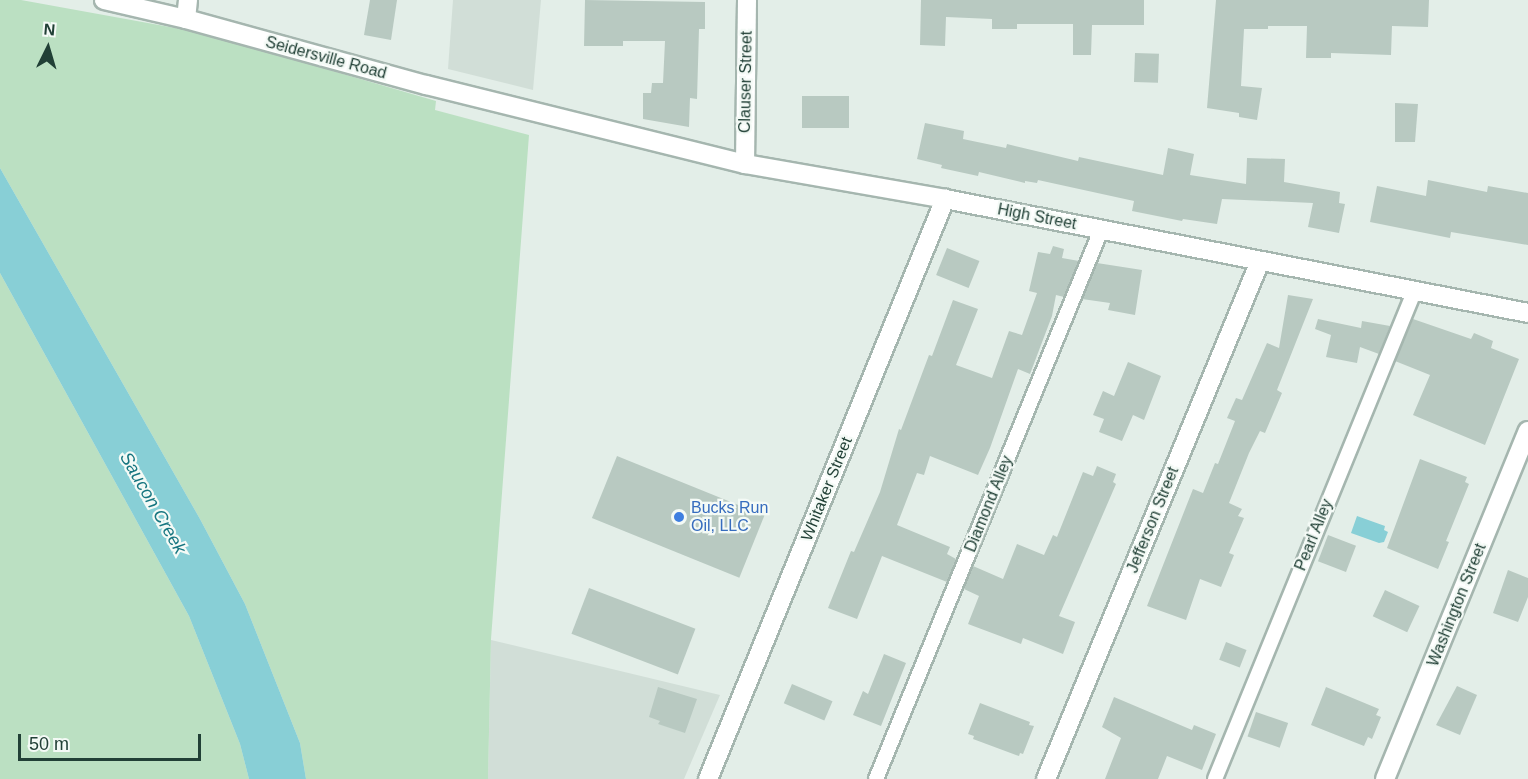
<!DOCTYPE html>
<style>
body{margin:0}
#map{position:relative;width:1528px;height:779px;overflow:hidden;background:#e3eee8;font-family:Arial,sans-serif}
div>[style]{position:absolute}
.built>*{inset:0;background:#d1ded7}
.green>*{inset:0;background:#bbe0c2}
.water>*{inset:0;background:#88cfd6}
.building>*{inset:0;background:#b8c9c1;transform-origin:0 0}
.roads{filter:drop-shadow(2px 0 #a5b6af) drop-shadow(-2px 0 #a5b6af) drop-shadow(0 2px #a5b6af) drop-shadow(0 -2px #a5b6af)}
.lane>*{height:14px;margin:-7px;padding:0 7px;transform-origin:7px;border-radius:7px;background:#fff}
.street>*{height:18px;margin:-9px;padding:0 9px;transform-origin:9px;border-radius:9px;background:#fff}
.dots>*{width:16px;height:16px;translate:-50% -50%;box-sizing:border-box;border:3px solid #f4faf6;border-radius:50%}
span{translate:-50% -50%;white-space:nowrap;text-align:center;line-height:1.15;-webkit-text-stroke:4.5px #f4faf6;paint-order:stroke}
.street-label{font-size:16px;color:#214036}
.shop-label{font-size:16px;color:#366cbe}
.left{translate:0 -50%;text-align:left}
.water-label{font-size:18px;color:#177680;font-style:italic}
.north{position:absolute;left:18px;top:18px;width:60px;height:60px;-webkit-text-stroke:4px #f4faf6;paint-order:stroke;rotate:5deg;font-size:16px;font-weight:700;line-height:24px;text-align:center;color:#214036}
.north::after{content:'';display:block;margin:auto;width:21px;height:27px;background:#214036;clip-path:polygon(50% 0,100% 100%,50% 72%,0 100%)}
.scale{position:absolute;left:18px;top:734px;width:183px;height:27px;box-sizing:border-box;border:3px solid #214036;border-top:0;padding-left:8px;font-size:18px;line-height:21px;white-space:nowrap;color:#214036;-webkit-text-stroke:4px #f4faf6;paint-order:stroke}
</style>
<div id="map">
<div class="built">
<div style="clip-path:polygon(453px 0,541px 0,533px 90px,448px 69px)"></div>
<div style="clip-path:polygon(491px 640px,720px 695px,684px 779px,488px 779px)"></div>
</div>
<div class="green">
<div style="clip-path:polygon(0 0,21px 0,203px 33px,436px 101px,435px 110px,529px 135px,491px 639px,488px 779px,306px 779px,300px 743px,245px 604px,200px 519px,0 168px)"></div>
<div style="clip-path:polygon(0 273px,189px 616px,240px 744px,249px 779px,0 779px)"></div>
</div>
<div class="water">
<div style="clip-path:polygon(0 168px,200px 519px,245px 604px,300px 743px,306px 779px,249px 779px,240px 744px,189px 616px,0 273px)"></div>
<div style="clip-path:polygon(1357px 516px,1385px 526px,1384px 530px,1388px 532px,1384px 542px,1379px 543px,1351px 533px)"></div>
</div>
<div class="building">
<div style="clip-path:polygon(370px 0,397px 0,391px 40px,364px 35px)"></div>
<div style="clip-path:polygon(585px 0,705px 2px,705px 29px,699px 29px,697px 99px,690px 98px,689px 127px,643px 119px,643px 93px,651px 93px,652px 83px,663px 83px,665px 41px,623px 41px,623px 46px,584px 46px)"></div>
<div style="clip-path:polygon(921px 0,1144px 0,1144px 25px,1092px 25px,1091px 55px,1073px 55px,1073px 24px,1017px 24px,1017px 29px,992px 29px,992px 19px,946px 17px,945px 46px,920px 45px)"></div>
<div style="clip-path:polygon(1216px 0,1429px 0,1428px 27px,1392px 26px,1391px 55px,1331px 53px,1331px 58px,1306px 58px,1307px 26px,1268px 26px,1268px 29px,1244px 29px,1241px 86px,1262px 88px,1257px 120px,1239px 117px,1239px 113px,1207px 108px)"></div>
<div style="left:1135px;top:53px;width:24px;height:29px;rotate:2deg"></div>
<div style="left:802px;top:96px;width:47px;height:32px"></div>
<div style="clip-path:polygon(1395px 103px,1418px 104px,1415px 142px,1395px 142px)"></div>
<div style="clip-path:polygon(925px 123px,964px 131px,963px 139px,1006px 148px,1007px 144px,1078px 161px,1079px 157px,1163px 175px,1168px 148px,1194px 154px,1190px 175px,1246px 184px,1247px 158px,1285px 159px,1284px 182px,1340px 192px,1339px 203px,1345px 204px,1339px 233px,1308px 227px,1313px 203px,1222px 199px,1217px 224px,1183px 219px,1182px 221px,1132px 211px,1134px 201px,1038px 180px,1037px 183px,1025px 181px,1025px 183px,979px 172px,978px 176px,941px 168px,942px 165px,917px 159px)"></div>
<div style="clip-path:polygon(1428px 180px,1487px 192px,1488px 186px,1528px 193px,1528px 245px,1451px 232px,1450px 238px,1370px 222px,1377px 186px,1426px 196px)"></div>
<div style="clip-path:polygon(1053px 246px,1064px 249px,1062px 258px,1079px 261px,1064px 297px,1056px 295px,1052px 316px,1030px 374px,1018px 369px,990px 448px,978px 475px,930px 456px,924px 475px,917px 473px,897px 525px,950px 547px,947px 554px,956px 559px,947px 582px,882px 556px,857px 619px,828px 608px,851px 551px,854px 552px,880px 492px,899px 429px,901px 430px,929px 355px,932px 356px,953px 300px,978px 309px,956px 365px,992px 378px,1009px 331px,1022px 335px,1037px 293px,1029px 291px,1038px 252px,1050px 254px)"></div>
<div style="left:947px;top:248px;width:35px;height:29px;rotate:22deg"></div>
<div style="clip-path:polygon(1097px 263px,1142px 270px,1135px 315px,1108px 310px,1110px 303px,1082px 299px)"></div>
<div style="clip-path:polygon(1288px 295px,1313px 299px,1277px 390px,1282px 393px,1265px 433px,1260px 431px,1249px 453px,1229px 503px,1242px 509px,1238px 516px,1244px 518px,1229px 553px,1234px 555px,1221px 587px,1200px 579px,1186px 620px,1147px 606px,1193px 489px,1203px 493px,1215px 463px,1218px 464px,1235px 421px,1227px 418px,1236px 398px,1242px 400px,1267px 343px,1279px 348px)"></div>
<div style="clip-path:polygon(1318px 319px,1361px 328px,1362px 321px,1390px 326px,1379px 354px,1360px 347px,1357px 363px,1326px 357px,1331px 335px,1315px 329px)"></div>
<div style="clip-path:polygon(1413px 319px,1471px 339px,1474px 333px,1493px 341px,1491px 348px,1519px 359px,1485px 445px,1413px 415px,1430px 375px,1395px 361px)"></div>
<div style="clip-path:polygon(1128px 362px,1161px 376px,1144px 420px,1133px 415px,1122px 441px,1099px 432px,1104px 419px,1093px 415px,1103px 391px,1114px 396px)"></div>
<div style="left:617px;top:456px;width:159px;height:67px;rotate:22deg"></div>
<div style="clip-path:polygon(1420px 459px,1467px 477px,1465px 482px,1469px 484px,1446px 541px,1449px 542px,1438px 569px,1387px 548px)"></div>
<div style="clip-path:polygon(1097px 466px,1116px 474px,1113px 482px,1116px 484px,1059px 616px,1075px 622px,1063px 654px,1023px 638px,1021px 644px,968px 624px,979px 596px,964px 589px,973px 566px,1003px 579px,1017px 544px,1044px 555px,1053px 535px,1057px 537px,1083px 472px,1093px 476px)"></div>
<div style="left:1328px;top:535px;width:30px;height:28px;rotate:21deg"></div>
<div style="clip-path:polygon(1508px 570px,1528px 578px,1528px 597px,1518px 622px,1493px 613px)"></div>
<div style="left:589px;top:588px;width:114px;height:49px;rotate:21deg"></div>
<div style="left:1385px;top:590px;width:38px;height:29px;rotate:25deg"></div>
<div style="left:1226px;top:642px;width:22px;height:19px;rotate:21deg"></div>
<div style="clip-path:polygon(884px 654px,906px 663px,881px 726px,853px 715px,863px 691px,868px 694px)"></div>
<div style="left:792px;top:684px;width:44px;height:21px;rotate:23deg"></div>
<div style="clip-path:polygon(1457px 686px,1477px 695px,1460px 735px,1436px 725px)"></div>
<div style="clip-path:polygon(658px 687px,697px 699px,685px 733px,658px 724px,660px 721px,649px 717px)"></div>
<div style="clip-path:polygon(1326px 687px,1379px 709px,1376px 715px,1381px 717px,1372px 739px,1368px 737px,1364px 746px,1311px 725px)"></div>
<div style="clip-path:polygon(1114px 697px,1192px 730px,1194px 725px,1216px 734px,1202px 770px,1167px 756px,1158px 779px,1105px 779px,1121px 738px,1102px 727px)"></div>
<div style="clip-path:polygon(980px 703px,1030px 722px,1029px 725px,1034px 726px,1023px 754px,1020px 753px,1019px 756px,973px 739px,974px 736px,968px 734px)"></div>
<div style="left:1256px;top:712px;width:34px;height:26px;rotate:19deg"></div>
</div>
<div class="roads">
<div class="lane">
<div style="left:876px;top:779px;width:593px;rotate:-67.71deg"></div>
<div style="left:1215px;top:779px;width:526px;rotate:-67.77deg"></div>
</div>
<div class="street">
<div style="left:104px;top:0;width:84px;rotate:13deg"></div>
<div style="left:186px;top:19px;width:249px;rotate:15.4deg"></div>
<div style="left:426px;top:85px;width:329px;rotate:13.9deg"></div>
<div style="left:745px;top:164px;width:203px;rotate:9.9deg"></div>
<div style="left:945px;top:199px;width:594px;rotate:11.06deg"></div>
<div style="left:186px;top:19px;width:19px;rotate:-84deg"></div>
<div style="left:745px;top:164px;width:164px;rotate:-89.3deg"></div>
<div style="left:708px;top:779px;width:627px;rotate:-67.77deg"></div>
<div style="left:1046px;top:779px;width:560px;rotate:-67.55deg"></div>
<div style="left:1385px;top:779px;width:376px;rotate:-67.7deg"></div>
</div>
</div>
<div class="dots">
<div style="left:679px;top:517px;background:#3f7fe0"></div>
</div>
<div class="street-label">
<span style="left:326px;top:58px;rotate:15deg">Seidersville Road</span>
<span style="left:746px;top:82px;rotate:-89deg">Clauser Street</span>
<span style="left:1037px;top:217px;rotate:11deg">High Street</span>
<span style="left:827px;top:489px;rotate:-68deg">Whitaker Street</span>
<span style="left:989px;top:504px;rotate:-68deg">Diamond Alley</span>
<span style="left:1153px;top:520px;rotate:-68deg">Jefferson Street</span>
<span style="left:1314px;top:535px;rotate:-68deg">Pearl Alley</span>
<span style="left:1457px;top:605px;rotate:-68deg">Washington Street</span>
</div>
<div class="shop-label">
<span class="left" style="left:691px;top:517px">Bucks Run<br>Oil, LLC</span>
</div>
<div class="water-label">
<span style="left:153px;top:503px;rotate:60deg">Saucon Creek</span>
</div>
<div class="north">N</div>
<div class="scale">50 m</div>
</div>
